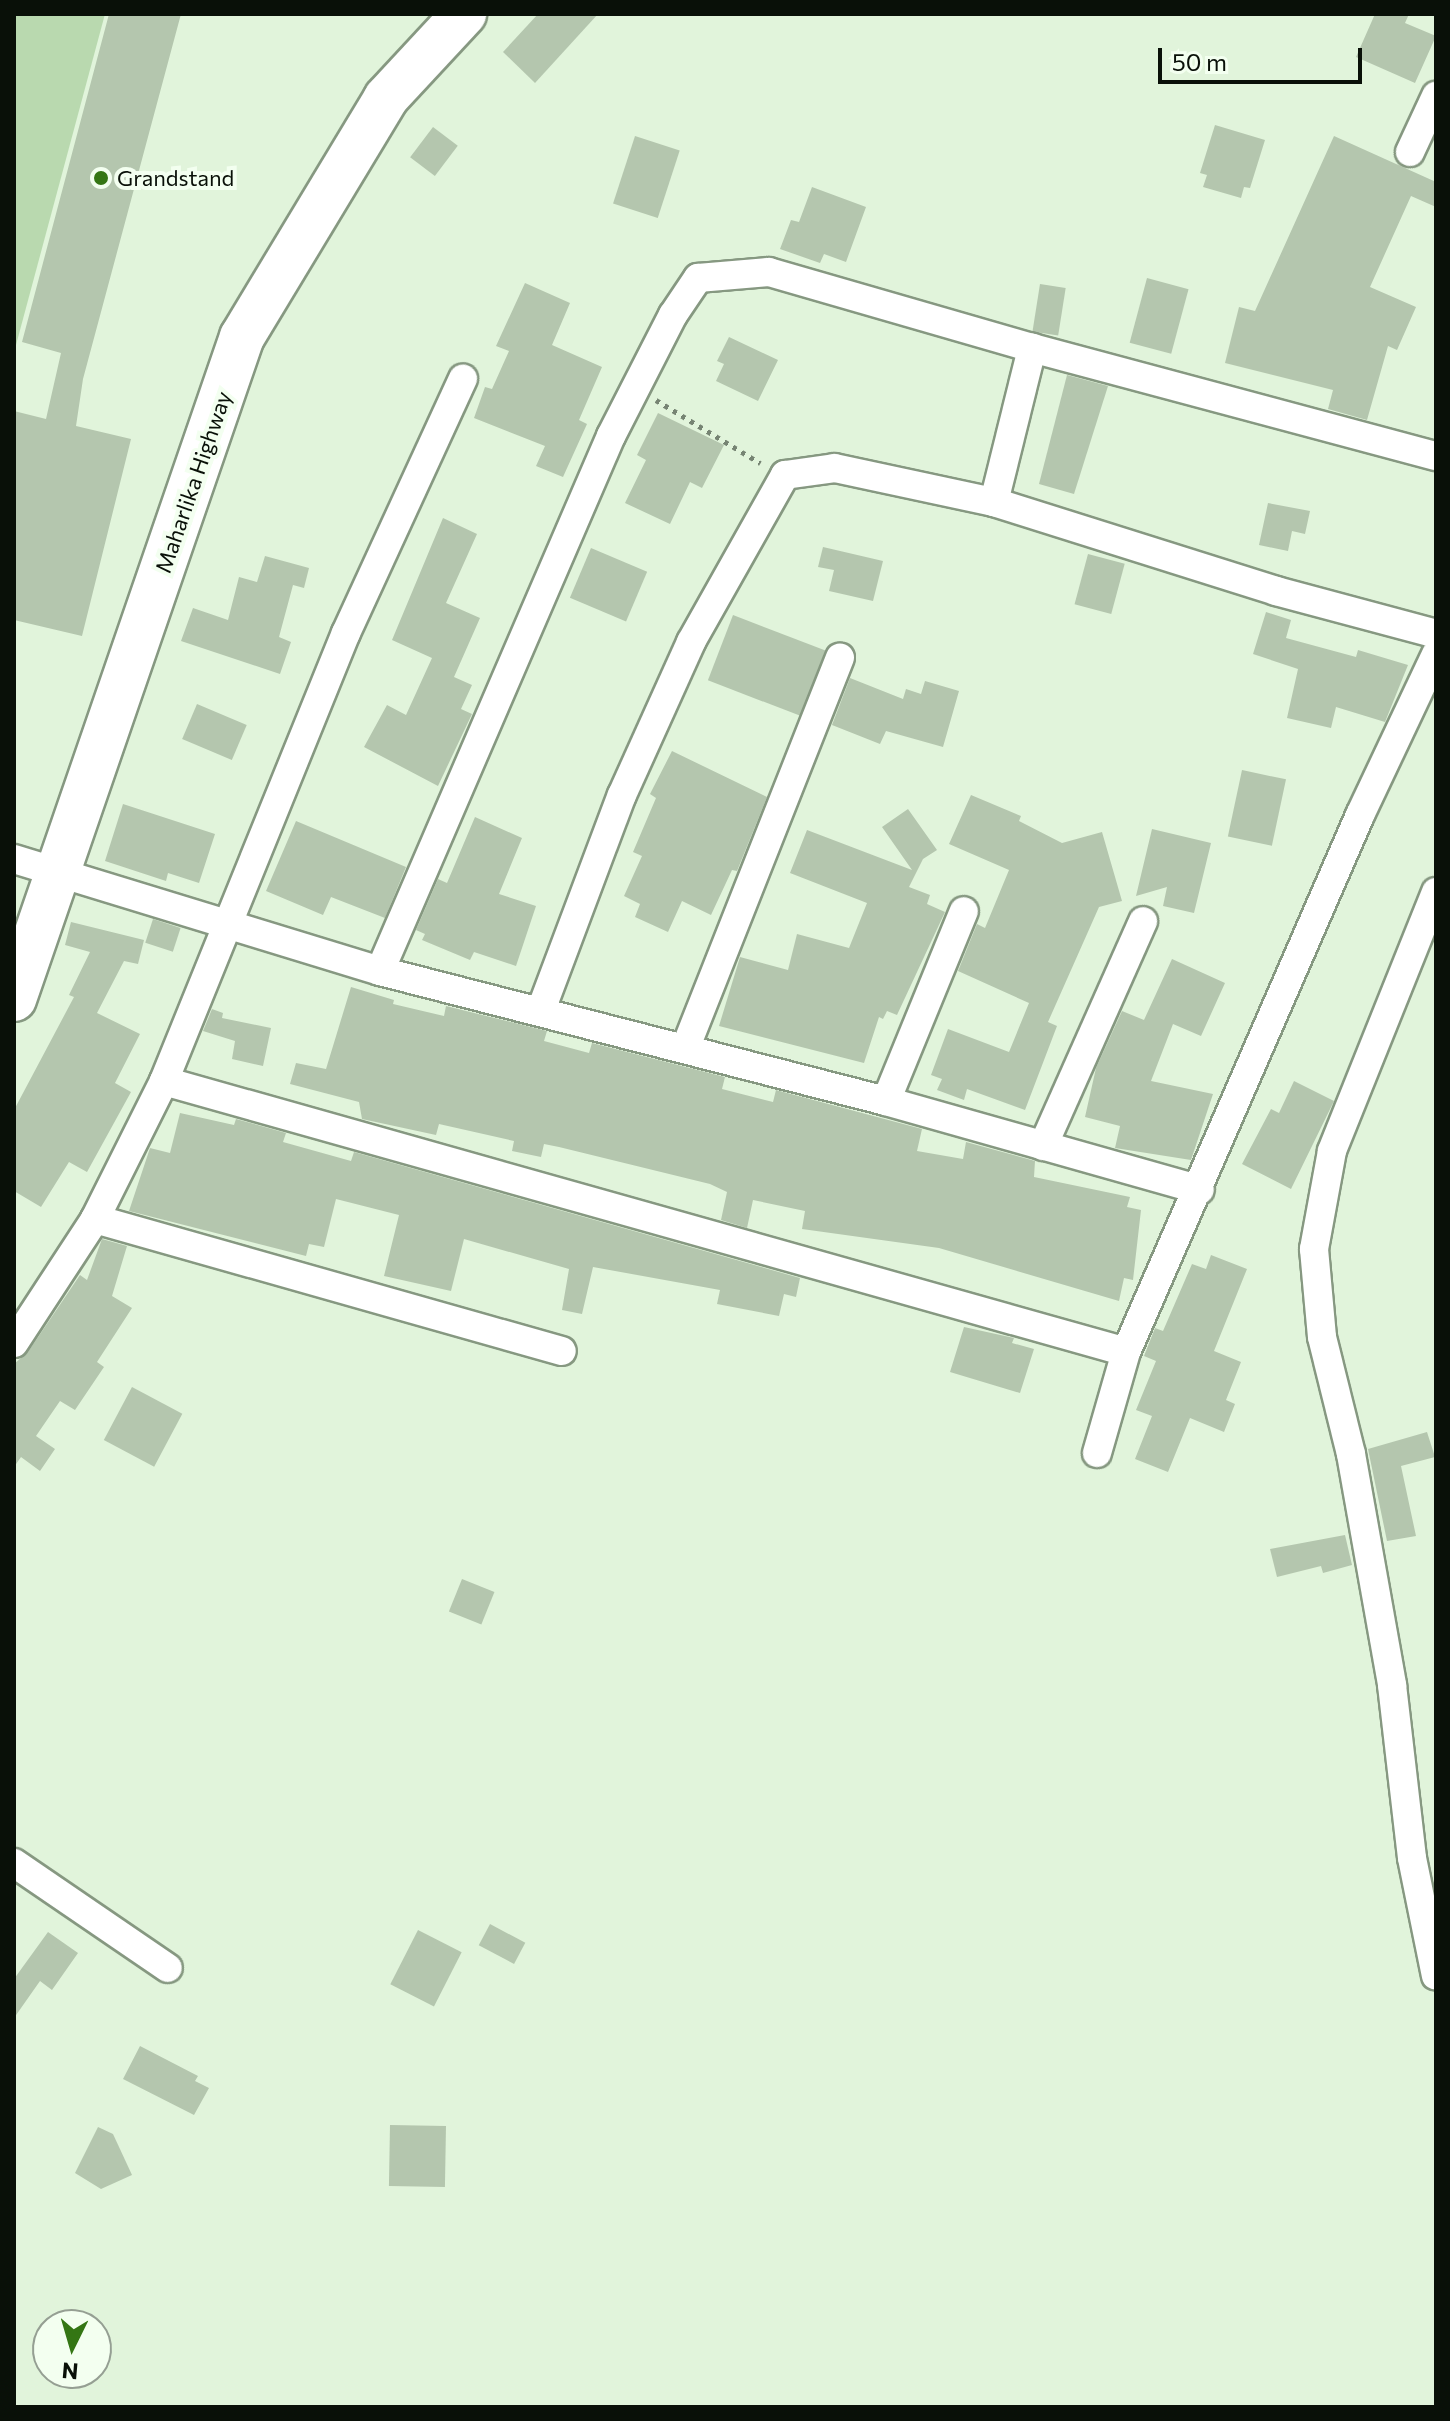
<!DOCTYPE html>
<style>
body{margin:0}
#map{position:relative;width:1450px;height:2421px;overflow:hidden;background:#e1f4db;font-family:Commissioner,sans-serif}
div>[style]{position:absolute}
.green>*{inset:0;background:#b9d9af}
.building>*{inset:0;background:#b4c6ae;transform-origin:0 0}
.path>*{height:5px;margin-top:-2.5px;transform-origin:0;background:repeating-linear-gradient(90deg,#768473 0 4px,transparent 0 10px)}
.roads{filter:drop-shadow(2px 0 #869881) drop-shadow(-2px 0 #869881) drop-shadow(0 2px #869881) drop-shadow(0 -2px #869881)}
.street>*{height:28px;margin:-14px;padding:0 14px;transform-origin:14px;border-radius:14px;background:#fff}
.highway>*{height:44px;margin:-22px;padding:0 22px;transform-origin:22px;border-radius:22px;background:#fff}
.dots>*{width:22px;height:22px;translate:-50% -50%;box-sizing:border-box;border:4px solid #f3fff0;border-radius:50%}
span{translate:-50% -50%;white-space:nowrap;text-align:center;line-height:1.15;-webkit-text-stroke:8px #f3fff0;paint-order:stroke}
.poi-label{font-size:22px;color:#091008}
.left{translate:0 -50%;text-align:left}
.street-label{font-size:22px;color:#091008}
.frame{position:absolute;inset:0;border:16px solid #091008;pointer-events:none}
.north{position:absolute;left:32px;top:2309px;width:80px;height:80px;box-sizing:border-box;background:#f3fff0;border:2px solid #959f93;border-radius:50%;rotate:185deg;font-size:22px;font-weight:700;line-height:32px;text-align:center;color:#091008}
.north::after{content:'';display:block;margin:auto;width:28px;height:36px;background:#347614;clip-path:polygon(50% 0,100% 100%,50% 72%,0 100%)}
.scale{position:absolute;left:1158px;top:48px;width:204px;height:36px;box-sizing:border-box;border:4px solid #091008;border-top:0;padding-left:10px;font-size:24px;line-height:28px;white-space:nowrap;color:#091008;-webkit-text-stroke:6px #f3fff0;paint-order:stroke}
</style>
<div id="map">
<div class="green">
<div style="clip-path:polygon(14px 14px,105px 14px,16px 345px,14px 345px)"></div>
</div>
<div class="building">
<div style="clip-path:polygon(109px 14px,181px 14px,83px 379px,76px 426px,131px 439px,82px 636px,14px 620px,14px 411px,46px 419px,61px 353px,22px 342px)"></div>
<div style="clip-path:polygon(538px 14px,598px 14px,535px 83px,503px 52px)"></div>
<div style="clip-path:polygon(1375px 14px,1409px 14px,1405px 23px,1436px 36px,1415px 83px,1356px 57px)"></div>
<div style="clip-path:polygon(1215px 125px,1265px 140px,1250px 188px,1244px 187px,1241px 198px,1203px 187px,1207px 175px,1200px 173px)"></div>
<div style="left:433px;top:127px;width:31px;height:38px;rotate:37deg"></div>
<div style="left:635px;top:136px;width:47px;height:71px;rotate:18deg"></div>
<div style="clip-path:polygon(1334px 136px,1436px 182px,1436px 207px,1411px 196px,1370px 287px,1416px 307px,1397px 350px,1388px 346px,1367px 420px,1328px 409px,1333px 390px,1225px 363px,1239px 307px,1255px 311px)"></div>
<div style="clip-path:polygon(812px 187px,866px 207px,846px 262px,824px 254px,820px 263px,780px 249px,791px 220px,799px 222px)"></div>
<div style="left:1147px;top:278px;width:43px;height:67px;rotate:15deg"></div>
<div style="clip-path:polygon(525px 283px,570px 303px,552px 345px,602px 367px,579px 420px,587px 424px,563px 477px,536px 466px,545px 446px,474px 418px,485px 387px,492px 389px,509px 351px,496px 346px)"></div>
<div style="left:1040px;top:284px;width:26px;height:48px;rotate:9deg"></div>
<div style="clip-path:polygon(729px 337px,778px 360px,758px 401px,716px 381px,724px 364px,717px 361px)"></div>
<div style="clip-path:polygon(1067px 375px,1108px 386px,1074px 494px,1039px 484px)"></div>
<div style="clip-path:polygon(658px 413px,724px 445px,702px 488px,690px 482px,670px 524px,625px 503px,646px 460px,637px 455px)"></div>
<div style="clip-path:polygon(1268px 503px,1310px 511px,1305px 534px,1292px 531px,1288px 551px,1259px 545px)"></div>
<div style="clip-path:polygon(443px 518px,477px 534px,446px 603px,480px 618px,454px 677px,472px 685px,461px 709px,472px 714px,438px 786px,364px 747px,387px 705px,406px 715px,432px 658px,392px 640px)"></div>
<div style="clip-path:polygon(823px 547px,883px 561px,873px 601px,829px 591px,834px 570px,818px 567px)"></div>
<div style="left:591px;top:548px;width:61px;height:54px;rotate:23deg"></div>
<div style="left:1088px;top:554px;width:38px;height:52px;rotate:15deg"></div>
<div style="clip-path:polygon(265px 556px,309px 568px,304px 588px,293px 585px,279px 637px,291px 642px,280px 674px,181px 641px,193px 608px,228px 620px,239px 577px,257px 582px)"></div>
<div style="clip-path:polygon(1266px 612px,1291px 620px,1286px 638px,1356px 657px,1358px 650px,1408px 665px,1385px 722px,1336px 707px,1331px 728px,1287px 718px,1298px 669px,1253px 654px)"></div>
<div style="left:733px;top:615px;width:99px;height:70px;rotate:21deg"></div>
<div style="clip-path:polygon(850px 678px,903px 699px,906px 689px,921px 694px,925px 681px,959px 691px,943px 747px,886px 731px,880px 744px,832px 725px)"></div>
<div style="left:197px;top:704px;width:54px;height:38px;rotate:23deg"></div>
<div style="clip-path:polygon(672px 751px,767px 797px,737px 871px,732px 870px,711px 915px,682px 901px,668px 932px,635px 917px,640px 904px,624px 896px,642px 856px,633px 852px,656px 798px,650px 794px)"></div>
<div style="left:1242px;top:770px;width:45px;height:68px;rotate:12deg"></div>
<div style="clip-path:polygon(971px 795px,1021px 816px,1019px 821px,1062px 843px,1102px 832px,1122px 901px,1099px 907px,1048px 1022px,1057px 1026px,1025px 1110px,967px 1089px,964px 1100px,937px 1090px,942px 1079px,931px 1075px,948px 1029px,1009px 1052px,1029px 1003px,958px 971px,977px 924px,985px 928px,1009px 870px,949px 844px)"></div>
<div style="clip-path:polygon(123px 804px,215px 834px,199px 883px,168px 873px,166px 881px,105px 861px)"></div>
<div style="clip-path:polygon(908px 809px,937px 850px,923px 859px,909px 887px,930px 895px,927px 904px,945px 912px,897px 1015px,887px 1011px,883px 1019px,879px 1017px,864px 1063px,719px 1026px,740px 957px,788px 970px,797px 934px,849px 948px,867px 903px,790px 873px,807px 830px,912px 870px,882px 827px)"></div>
<div style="clip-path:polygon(475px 817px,522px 838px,499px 894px,536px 906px,516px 966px,474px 952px,470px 960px,422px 940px,425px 934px,416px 930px,438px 879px,447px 883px)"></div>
<div style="clip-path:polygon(296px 821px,406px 867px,385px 918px,331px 897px,323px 915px,266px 891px)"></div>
<div style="clip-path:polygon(1152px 829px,1211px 843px,1194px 913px,1163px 906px,1167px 887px,1136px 896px)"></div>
<div style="left:153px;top:919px;width:29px;height:25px;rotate:18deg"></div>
<div style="clip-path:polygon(71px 922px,144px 940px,138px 964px,124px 961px,97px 1013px,140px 1034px,115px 1083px,131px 1092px,87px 1172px,69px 1162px,41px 1207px,14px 1191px,14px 1110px,74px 997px,69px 995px,90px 952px,65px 945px)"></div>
<div style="clip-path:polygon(1172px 959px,1225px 983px,1201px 1036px,1173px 1024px,1151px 1081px,1213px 1094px,1191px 1160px,1115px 1148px,1120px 1126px,1085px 1117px,1096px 1068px,1122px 1011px,1144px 1020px)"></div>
<div style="clip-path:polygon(351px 987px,394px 1000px,393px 1004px,444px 1016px,446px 1006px,547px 1031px,544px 1041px,589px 1053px,592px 1043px,725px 1077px,722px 1089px,773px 1102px,776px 1090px,922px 1129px,917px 1151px,963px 1159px,966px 1142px,1035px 1161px,1034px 1177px,1130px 1197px,1127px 1207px,1141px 1210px,1133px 1280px,1124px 1278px,1119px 1301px,939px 1248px,802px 1229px,805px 1211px,753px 1200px,747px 1228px,721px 1220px,727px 1192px,710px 1184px,559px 1147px,544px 1144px,541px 1157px,512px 1151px,514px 1141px,439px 1124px,436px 1135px,362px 1119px,359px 1102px,290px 1084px,296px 1063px,326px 1069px)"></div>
<div style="clip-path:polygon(212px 1009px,223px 1013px,222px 1018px,271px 1028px,263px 1066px,232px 1059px,235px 1041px,203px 1031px)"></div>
<div style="clip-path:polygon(1294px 1081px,1334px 1101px,1291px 1189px,1242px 1164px,1271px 1109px,1279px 1113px)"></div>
<div style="clip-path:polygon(180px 1113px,234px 1125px,236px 1119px,286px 1133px,283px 1142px,351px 1161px,354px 1152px,800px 1278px,796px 1297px,784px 1294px,779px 1316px,717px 1304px,720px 1290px,593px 1267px,582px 1314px,562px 1310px,569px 1269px,464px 1239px,451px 1291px,384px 1276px,399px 1215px,336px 1199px,324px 1247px,309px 1244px,306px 1256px,129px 1211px,150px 1148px,170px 1153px)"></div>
<div style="clip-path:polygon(102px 1239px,127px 1246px,112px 1296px,132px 1308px,97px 1362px,104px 1367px,75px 1410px,60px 1401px,36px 1436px,55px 1449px,40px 1471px,21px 1457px,14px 1467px,14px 1364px,28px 1352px,80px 1275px,87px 1280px)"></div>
<div style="clip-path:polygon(1211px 1255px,1247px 1269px,1214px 1351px,1241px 1362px,1226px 1400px,1235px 1404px,1224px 1432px,1190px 1418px,1168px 1472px,1135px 1459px,1152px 1416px,1136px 1410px,1156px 1361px,1144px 1356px,1155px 1328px,1163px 1331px,1192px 1264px,1206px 1269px)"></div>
<div style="clip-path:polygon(964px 1327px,1014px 1338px,1012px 1343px,1034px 1349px,1020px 1393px,950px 1372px)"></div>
<div style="left:132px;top:1387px;width:57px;height:60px;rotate:28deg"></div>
<div style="clip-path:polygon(1427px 1432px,1435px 1457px,1401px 1466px,1416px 1536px,1387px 1541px,1368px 1449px)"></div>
<div style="clip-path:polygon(1345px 1535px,1352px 1565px,1323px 1573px,1321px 1566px,1277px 1577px,1270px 1549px)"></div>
<div style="left:462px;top:1579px;width:35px;height:35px;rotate:22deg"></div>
<div style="left:490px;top:1924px;width:40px;height:24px;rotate:28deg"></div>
<div style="left:418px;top:1930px;width:49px;height:61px;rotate:27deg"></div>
<div style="clip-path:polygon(48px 1932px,78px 1953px,52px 1990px,40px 1981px,14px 2018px,14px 1979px)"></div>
<div style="clip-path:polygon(140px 2046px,198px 2076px,195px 2081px,209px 2088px,194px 2115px,123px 2079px)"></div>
<div style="left:390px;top:2125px;width:56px;height:61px;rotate:1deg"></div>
<div style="clip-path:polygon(98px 2127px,113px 2134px,132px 2175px,101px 2189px,75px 2173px)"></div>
</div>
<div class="path">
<div style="left:656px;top:400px;width:122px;rotate:31.2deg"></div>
</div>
<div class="roads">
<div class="street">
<div style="left:1410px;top:152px;width:62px;rotate:-65.1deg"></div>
<div style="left:994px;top:502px;width:296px;rotate:17.5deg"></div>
<div style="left:1276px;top:591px;width:166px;rotate:15deg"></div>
<div style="left:14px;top:859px;width:383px;rotate:17deg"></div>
<div style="left:380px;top:971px;width:522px;rotate:14.41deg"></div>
<div style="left:886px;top:1101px;width:326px;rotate:15.8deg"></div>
<div style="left:1436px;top:892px;width:279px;rotate:111.9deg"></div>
<div style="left:1332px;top:1151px;width:100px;rotate:100.4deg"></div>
<div style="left:1314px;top:1249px;width:88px;rotate:84.8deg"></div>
<div style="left:1322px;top:1337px;width:121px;rotate:76.1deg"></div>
<div style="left:1351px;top:1454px;width:235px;rotate:79.9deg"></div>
<div style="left:1392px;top:1685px;width:174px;rotate:83.4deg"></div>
<div style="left:1412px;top:1858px;width:120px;rotate:78.5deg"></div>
<div style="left:380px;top:971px;width:583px;rotate:-66.65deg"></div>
<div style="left:611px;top:436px;width:136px;rotate:-62.9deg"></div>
<div style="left:673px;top:315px;width:45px;rotate:-56deg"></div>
<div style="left:698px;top:278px;width:71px;rotate:-4.8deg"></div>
<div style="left:769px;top:272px;width:274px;rotate:16.1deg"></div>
<div style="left:541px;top:1010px;width:230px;rotate:-69.4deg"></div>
<div style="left:622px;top:795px;width:168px;rotate:-65.7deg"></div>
<div style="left:691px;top:642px;width:192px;rotate:-60.6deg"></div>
<div style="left:785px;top:475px;width:50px;rotate:-8deg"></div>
<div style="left:835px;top:468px;width:163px;rotate:12.1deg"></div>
<div style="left:994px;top:502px;width:159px;rotate:-76.1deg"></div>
<div style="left:1032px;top:348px;width:418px;rotate:15deg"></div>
<div style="left:685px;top:1049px;width:421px;rotate:-68.4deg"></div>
<div style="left:164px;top:1081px;width:999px;rotate:15.73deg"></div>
<div style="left:886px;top:1101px;width:205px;rotate:-67.7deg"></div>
<div style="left:1043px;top:1146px;width:246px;rotate:-66deg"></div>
<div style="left:95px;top:1219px;width:485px;rotate:15.8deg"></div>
<div style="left:14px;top:1343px;width:148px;rotate:-56.8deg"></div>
<div style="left:95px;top:1219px;width:154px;rotate:-63.4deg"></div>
<div style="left:164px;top:1081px;width:484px;rotate:-67.9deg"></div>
<div style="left:346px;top:633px;width:280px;rotate:-65.3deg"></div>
<div style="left:1097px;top:1453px;width:105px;rotate:-74deg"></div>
<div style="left:1126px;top:1352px;width:586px;rotate:-66.45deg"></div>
<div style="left:1360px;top:815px;width:178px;rotate:-64.7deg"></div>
<div style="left:14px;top:1863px;width:186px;rotate:34.3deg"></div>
</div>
<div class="highway">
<div style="left:14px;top:999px;width:700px;rotate:-71deg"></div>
<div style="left:242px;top:337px;width:279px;rotate:-58.9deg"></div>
<div style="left:386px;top:98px;width:115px;rotate:-47.1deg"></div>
</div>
</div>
<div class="dots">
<div style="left:101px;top:178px;background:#347614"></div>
</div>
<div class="poi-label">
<span class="left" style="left:117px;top:178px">Grandstand</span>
</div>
<div class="street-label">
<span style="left:193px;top:482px;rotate:-71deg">Maharlika Highway</span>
</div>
<div class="frame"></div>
<div class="north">N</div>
<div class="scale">50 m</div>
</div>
